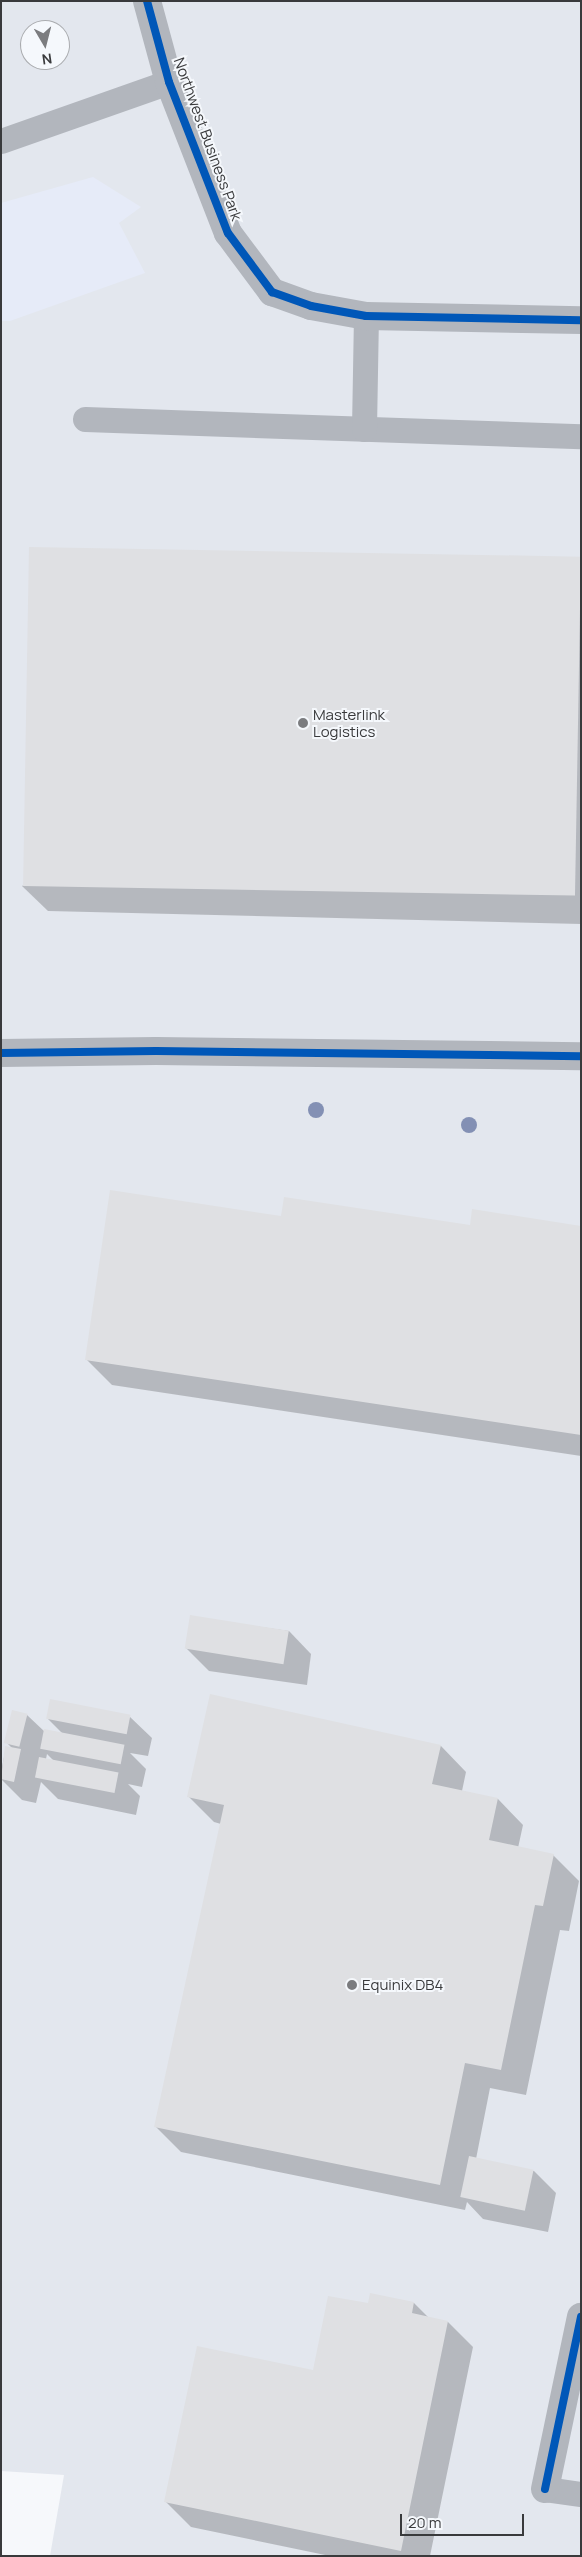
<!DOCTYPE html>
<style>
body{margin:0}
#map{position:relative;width:582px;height:2557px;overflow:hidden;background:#f6f8fb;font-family:Manrope,sans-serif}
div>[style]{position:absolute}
.built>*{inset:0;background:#e3e7ee}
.green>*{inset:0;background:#e6ebf8}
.shadow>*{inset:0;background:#0003}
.building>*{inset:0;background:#dfe0e3;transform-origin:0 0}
.lane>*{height:25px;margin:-12.5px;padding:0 12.5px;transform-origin:12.5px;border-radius:12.5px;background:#b2b6bd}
.street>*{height:28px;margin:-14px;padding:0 14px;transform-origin:14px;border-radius:14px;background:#b2b6bd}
.cycleway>*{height:8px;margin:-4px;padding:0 4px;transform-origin:4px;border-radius:4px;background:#0057b8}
.trees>*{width:16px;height:16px;margin:-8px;border-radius:50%;background:#8390b4}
.dots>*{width:14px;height:14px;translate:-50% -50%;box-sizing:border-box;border:2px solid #f5f8fc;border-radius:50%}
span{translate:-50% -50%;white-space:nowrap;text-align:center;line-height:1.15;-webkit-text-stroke:4px #f5f8fc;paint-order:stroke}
.street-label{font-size:15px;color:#393a3c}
.poi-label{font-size:15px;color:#393a3c}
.left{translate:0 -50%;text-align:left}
.frame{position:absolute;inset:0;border:2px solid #393a3c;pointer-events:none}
.north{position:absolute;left:20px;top:20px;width:50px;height:50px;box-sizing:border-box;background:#f5f8fc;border:1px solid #aaacaf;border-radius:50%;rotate:172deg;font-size:14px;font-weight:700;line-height:20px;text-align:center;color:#393a3c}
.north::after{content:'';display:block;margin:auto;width:18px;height:22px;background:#7b7c7f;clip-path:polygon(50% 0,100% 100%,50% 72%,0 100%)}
.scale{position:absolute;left:400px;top:2514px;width:124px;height:22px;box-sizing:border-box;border:2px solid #393a3c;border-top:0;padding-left:6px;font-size:15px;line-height:18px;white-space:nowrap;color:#393a3c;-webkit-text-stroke:4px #f5f8fc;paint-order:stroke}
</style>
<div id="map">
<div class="built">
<div style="clip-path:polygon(evenodd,1px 1px,581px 1px,581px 2556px,50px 2556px,64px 2475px,1px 2471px,1px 1px,30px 30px,60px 30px,60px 60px,30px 60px,30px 30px)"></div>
</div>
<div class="green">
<div style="clip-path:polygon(93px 177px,141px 207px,119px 223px,145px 273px,10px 321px,1px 321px,1px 203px)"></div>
</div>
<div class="shadow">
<div style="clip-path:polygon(581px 561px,581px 924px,48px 911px,22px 886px)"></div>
<div style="clip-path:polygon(471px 1227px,581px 1227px,581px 1456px,112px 1385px,86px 1359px)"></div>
<div style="clip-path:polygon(191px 1617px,289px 1631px,311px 1654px,307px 1685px,209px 1671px,186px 1648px)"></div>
<div style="clip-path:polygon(evenodd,27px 1715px,45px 1732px,63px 1734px,47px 1718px,129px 1716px,152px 1738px,148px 1756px,130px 1753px,146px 1769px,142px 1787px,128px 1784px,140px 1796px,136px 1815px,58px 1799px,41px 1782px,36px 1803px,22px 1800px,1px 1779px,1px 1772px,6px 1747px,13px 1749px,7px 1743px,27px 1715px,47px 1754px,54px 1761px,46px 1759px,47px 1754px)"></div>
<div style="clip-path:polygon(441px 1746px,466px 1772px,462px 1791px,498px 1799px,523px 1825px,518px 1848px,553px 1855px,579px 1881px,569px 1931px,560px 1930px,526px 2095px,490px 2088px,476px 2159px,534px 2171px,556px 2193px,548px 2232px,483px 2219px,467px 2202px,465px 2210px,181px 2152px,155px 2126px,221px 1824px,214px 1822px,189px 1797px)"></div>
<div style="clip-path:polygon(414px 2303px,429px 2318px,448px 2322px,473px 2347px,430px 2556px,330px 2556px,191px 2527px,165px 2501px,314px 2371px,369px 2305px)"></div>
</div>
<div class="building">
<div style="left:29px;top:547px;width:552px;height:339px;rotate:1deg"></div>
<div style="clip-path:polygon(110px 1190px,281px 1216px,284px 1197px,470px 1225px,472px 1209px,581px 1226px,581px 1435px,85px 1360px)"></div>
<div style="left:190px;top:1615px;width:100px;height:34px;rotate:9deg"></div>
<div style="clip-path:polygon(210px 1694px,441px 1745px,432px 1784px,498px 1798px,489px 1840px,554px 1854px,543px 1906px,535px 1905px,501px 2070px,465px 2063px,440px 2185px,154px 2127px,224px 1805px,187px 1797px)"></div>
<div style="left:50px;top:1699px;width:82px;height:20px;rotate:11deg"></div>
<div style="left:12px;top:1710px;width:16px;height:34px;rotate:14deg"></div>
<div style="left:44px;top:1729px;width:82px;height:20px;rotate:11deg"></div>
<div style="clip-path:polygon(5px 1746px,21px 1749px,14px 1782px,1px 1779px)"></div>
<div style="left:39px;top:1757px;width:81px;height:21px;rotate:11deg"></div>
<div style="left:469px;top:2156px;width:66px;height:42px;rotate:12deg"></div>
<div style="clip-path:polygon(370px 2293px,414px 2302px,412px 2313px,448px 2321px,401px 2551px,164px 2502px,197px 2346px,313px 2370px,328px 2296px,368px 2303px)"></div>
</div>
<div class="lane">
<div style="left:1px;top:141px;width:178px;rotate:-19.4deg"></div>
<div style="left:85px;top:419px;width:496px;rotate:2deg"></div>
<div style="left:364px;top:429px;width:113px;rotate:-89deg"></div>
<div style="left:545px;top:2489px;width:36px;rotate:8deg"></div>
</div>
<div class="street">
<div style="left:147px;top:1px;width:84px;rotate:74.8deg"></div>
<div style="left:169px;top:82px;width:162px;rotate:68.7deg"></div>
<div style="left:228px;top:233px;width:74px;rotate:53.3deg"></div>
<div style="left:272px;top:292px;width:41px;rotate:19.7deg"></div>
<div style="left:311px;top:306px;width:56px;rotate:10.3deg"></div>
<div style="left:366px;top:316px;width:215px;rotate:1.1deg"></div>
<div style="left:1px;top:1053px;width:155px;rotate:-0.7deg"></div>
<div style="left:156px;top:1051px;width:425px;rotate:0.7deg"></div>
<div style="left:545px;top:2489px;width:176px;rotate:-78.2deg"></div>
</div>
<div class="cycleway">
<div style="left:147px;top:1px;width:84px;rotate:74.8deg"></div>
<div style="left:169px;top:82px;width:162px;rotate:68.7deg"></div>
<div style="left:228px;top:233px;width:74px;rotate:53.3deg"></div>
<div style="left:272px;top:292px;width:41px;rotate:19.7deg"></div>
<div style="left:311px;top:306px;width:56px;rotate:10.3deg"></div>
<div style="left:366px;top:316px;width:215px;rotate:1.1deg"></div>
<div style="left:1px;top:1053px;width:155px;rotate:-0.7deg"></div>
<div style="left:156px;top:1051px;width:425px;rotate:0.7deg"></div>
<div style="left:545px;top:2489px;width:176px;rotate:-78.2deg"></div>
</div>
<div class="trees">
<div style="left:316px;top:1110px"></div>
<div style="left:469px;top:1125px"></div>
</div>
<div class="dots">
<div style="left:303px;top:723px;background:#7b7c7f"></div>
<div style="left:352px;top:1985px;background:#7b7c7f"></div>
</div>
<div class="street-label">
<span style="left:208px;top:139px;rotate:70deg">Northwest Business Park</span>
</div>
<div class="poi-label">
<span class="left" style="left:313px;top:723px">Masterlink<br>Logistics</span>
<span class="left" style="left:362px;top:1985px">Equinix DB4</span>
</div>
<div class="frame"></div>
<div class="north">N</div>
<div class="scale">20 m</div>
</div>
